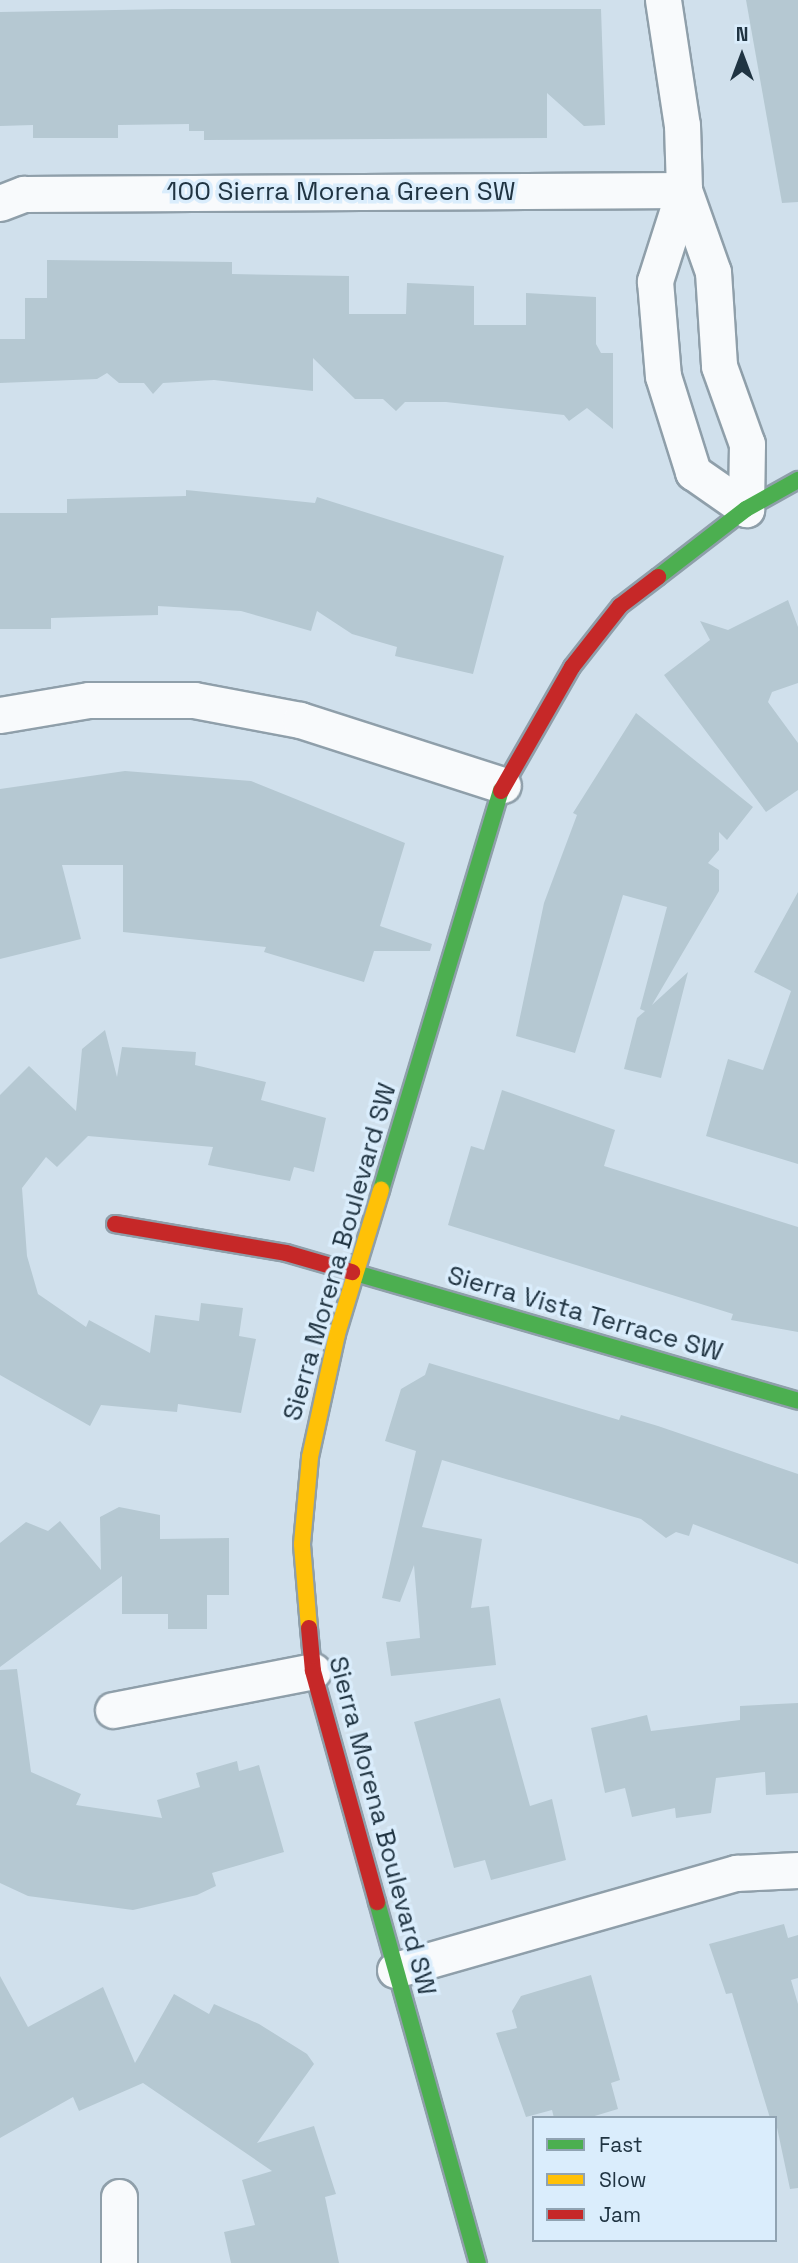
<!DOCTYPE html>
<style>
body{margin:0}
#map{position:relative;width:798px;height:2263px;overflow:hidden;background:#d0e0ec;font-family:"Space Grotesk",sans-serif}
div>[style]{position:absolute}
.building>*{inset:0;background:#b5c8d2}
.roads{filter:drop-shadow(2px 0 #8f9faa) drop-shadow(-2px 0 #8f9faa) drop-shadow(0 2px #8f9faa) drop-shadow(0 -2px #8f9faa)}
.street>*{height:35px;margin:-17.5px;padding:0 17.5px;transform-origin:17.5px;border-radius:17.5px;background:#f8fafc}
.fast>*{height:16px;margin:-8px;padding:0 8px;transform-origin:8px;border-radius:8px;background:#4caf50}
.slow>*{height:16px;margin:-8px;padding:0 8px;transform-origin:8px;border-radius:8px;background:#ffc107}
.jam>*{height:16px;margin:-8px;padding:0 8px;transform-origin:8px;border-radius:8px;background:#c62828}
span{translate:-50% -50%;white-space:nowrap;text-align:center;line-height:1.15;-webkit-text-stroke:7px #daedfc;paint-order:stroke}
.street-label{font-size:26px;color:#203442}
.legend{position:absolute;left:532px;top:2116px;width:245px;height:126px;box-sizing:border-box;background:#daedfc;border:2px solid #90a3b2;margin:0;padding:9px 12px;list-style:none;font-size:21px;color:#203442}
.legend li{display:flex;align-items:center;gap:14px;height:35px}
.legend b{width:35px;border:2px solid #90a3b2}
.north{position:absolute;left:707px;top:21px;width:70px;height:70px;-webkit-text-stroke:5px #daedfc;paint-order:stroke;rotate:0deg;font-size:19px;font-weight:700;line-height:28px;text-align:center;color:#203442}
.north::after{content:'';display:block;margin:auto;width:24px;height:32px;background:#203442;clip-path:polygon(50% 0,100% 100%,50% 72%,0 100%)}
</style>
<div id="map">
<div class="building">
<div style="clip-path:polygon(746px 0,798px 0,798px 202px,782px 203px)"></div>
<div style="clip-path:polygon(173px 9px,601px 9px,605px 125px,584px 126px,547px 93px,547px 138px,204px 140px,204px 131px,189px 131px,189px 124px,118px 125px,118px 138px,33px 138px,33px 125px,0 126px,0 12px)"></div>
<div style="clip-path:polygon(47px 260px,232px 262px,232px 274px,349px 276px,349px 314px,406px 314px,407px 283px,474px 286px,474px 325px,526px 325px,526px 293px,596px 297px,596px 344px,601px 353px,613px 353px,613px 429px,587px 408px,569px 421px,564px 415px,446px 402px,405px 402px,396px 411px,383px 399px,355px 399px,313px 358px,313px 391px,214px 380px,163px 383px,153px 394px,144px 383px,119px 383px,107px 373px,97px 379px,0 383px,0 339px,25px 339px,25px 298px,47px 298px)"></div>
<div style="clip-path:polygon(186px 490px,315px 503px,317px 497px,504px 556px,473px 674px,395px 656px,397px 647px,352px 634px,317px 611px,311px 631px,241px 611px,158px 606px,158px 615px,51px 618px,51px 629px,0 629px,0 513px,67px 513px,67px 499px,186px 496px)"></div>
<div style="clip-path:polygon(788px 600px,798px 627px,798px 683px,772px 692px,768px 702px,798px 743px,798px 790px,766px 812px,664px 675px,710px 640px,700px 621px,728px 630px)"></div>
<div style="clip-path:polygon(636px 713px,753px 807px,727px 840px,719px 832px,719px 850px,708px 863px,719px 870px,719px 891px,652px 1005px,688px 972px,661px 1078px,624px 1069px,637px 1018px,645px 1011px,640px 1009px,667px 907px,623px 895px,575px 1053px,516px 1036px,544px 903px,577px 815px,573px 813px)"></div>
<div style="clip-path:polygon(125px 771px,251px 781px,405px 843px,380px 926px,432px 944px,430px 951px,374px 951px,364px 982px,264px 952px,266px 947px,123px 932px,123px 865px,62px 865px,81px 939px,0 959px,0 789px)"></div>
<div style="clip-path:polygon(798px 892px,798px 1164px,706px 1136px,728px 1059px,763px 1070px,791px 991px,754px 972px)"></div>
<div style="clip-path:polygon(105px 1030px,117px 1077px,122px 1047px,196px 1052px,195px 1065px,266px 1082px,261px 1100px,326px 1118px,314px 1172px,294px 1167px,290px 1181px,208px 1165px,213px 1147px,88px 1136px,57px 1167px,46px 1157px,22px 1188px,27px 1256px,38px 1294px,86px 1327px,89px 1320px,150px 1353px,155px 1315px,199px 1321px,201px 1303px,243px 1308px,239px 1336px,256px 1339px,241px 1413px,178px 1404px,177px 1412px,101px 1405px,90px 1426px,0 1375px,0 1095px,29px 1066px,76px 1111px,82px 1049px)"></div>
<div style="clip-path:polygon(502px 1090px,615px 1130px,604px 1166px,798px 1227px,798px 1332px,731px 1320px,733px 1314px,448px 1225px,471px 1146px,484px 1150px)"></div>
<div style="clip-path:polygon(429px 1363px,619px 1420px,621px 1415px,658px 1426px,798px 1474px,798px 1564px,693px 1524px,689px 1536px,676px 1532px,666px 1538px,641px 1519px,442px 1460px,422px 1527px,482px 1539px,471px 1608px,489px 1606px,496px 1665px,391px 1676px,386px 1642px,420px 1638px,414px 1565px,400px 1602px,382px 1598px,416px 1451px,385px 1441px,401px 1389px,425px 1375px)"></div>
<div style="clip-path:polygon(119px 1507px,160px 1515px,160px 1539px,229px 1538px,229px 1595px,207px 1595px,207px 1629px,168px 1629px,168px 1614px,122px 1614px,122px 1576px,0 1667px,0 1543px,26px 1522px,48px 1531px,60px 1521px,101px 1570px,100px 1517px)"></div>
<div style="clip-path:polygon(17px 1669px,31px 1772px,81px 1794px,76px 1805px,162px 1818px,157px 1800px,200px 1787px,196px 1773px,237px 1761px,239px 1771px,259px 1765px,284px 1852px,212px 1873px,216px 1886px,197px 1895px,133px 1910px,28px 1896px,0 1883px,0 1670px)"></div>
<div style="clip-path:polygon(500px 1698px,530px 1806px,552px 1799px,566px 1860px,491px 1880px,485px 1860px,454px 1868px,414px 1722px)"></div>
<div style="clip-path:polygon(798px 1703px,798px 1793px,766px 1795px,765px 1772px,716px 1778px,711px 1813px,676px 1818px,675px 1808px,632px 1817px,625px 1788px,605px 1793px,591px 1728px,647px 1715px,651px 1731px,740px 1720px,740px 1706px)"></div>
<div style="clip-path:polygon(784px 1924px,788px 1938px,798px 1935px,798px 1978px,791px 1980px,798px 2004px,798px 2188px,790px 2189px,775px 2118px,770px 2118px,732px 1993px,726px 1994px,709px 1944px)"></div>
<div style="clip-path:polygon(591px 1975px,620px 2080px,611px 2083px,618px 2109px,588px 2118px,554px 2118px,552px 2110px,526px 2117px,496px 2033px,517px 2028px,512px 2011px,521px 1996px)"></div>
<div style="clip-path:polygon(0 1976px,28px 2027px,103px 1987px,135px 2063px,174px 1994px,209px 2014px,214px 2004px,259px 2024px,307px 2054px,314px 2064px,257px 2143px,314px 2126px,336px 2194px,325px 2197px,339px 2263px,231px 2263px,224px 2232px,255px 2225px,242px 2180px,272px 2171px,143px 2083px,79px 2111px,73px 2097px,0 2138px)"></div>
</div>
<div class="roads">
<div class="street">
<div style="left:663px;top:0;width:126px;rotate:81.4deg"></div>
<div style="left:682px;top:125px;width:65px;rotate:88.2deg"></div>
<div style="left:684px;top:190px;width:87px;rotate:70.5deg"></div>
<div style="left:713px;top:272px;width:94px;rotate:86.3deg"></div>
<div style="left:719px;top:366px;width:83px;rotate:70.3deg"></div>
<div style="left:747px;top:444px;width:65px;rotate:90.9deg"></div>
<div style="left:684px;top:190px;width:96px;rotate:107.7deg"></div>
<div style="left:655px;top:281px;width:95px;rotate:85.2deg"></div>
<div style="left:663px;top:376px;width:101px;rotate:72.6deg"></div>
<div style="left:693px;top:472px;width:65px;rotate:34.9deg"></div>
<div style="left:0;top:203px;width:26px;rotate:-21deg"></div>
<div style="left:24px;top:194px;width:660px;rotate:-0.35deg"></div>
<div style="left:0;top:715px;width:90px;rotate:-9.6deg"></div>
<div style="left:89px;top:700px;width:105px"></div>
<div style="left:194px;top:700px;width:108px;rotate:10.7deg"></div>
<div style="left:300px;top:720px;width:213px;rotate:17.8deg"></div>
<div style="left:113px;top:1710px;width:204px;rotate:-11deg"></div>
<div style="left:395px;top:1970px;width:355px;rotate:-15.9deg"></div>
<div style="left:736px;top:1873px;width:62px;rotate:-2.8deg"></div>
<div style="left:119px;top:2263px;width:66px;rotate:-90deg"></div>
</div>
<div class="fast">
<div style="left:658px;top:577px;width:111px;rotate:-37.7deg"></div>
<div style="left:746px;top:509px;width:60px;rotate:-29.1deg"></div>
<div style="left:381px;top:1190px;width:417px;rotate:-73.3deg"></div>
<div style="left:352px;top:1272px;width:464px;rotate:16.1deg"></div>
<div style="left:377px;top:1902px;width:375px;rotate:74.4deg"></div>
</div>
<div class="slow">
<div style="left:309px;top:1628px;width:84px;rotate:-94.8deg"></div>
<div style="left:302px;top:1544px;width:87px;rotate:-84.7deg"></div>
<div style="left:310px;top:1457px;width:126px;rotate:-77.6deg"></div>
<div style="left:337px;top:1334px;width:151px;rotate:-73deg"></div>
</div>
<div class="jam">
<div style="left:501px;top:791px;width:143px;rotate:-60.2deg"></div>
<div style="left:572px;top:667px;width:78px;rotate:-51.8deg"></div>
<div style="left:620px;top:606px;width:48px;rotate:-37.3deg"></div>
<div style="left:115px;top:1224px;width:173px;rotate:9.6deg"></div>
<div style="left:286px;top:1253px;width:69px;rotate:16.1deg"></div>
<div style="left:309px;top:1628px;width:43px;rotate:84.7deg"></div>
<div style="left:313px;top:1671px;width:240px;rotate:74.5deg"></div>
</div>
</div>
<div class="street-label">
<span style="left:341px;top:192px">100 Sierra Morena Green SW</span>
<span style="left:340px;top:1252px;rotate:-74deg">Sierra Morena Boulevard SW</span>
<span style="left:585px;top:1314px;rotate:16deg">Sierra Vista Terrace SW</span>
<span style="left:382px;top:1826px;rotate:75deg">Sierra Morena Boulevard SW</span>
</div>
<ul class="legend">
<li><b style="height:9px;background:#4caf50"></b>Fast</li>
<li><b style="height:9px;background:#ffc107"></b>Slow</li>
<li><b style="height:9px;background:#c62828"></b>Jam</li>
</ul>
<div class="north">N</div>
</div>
